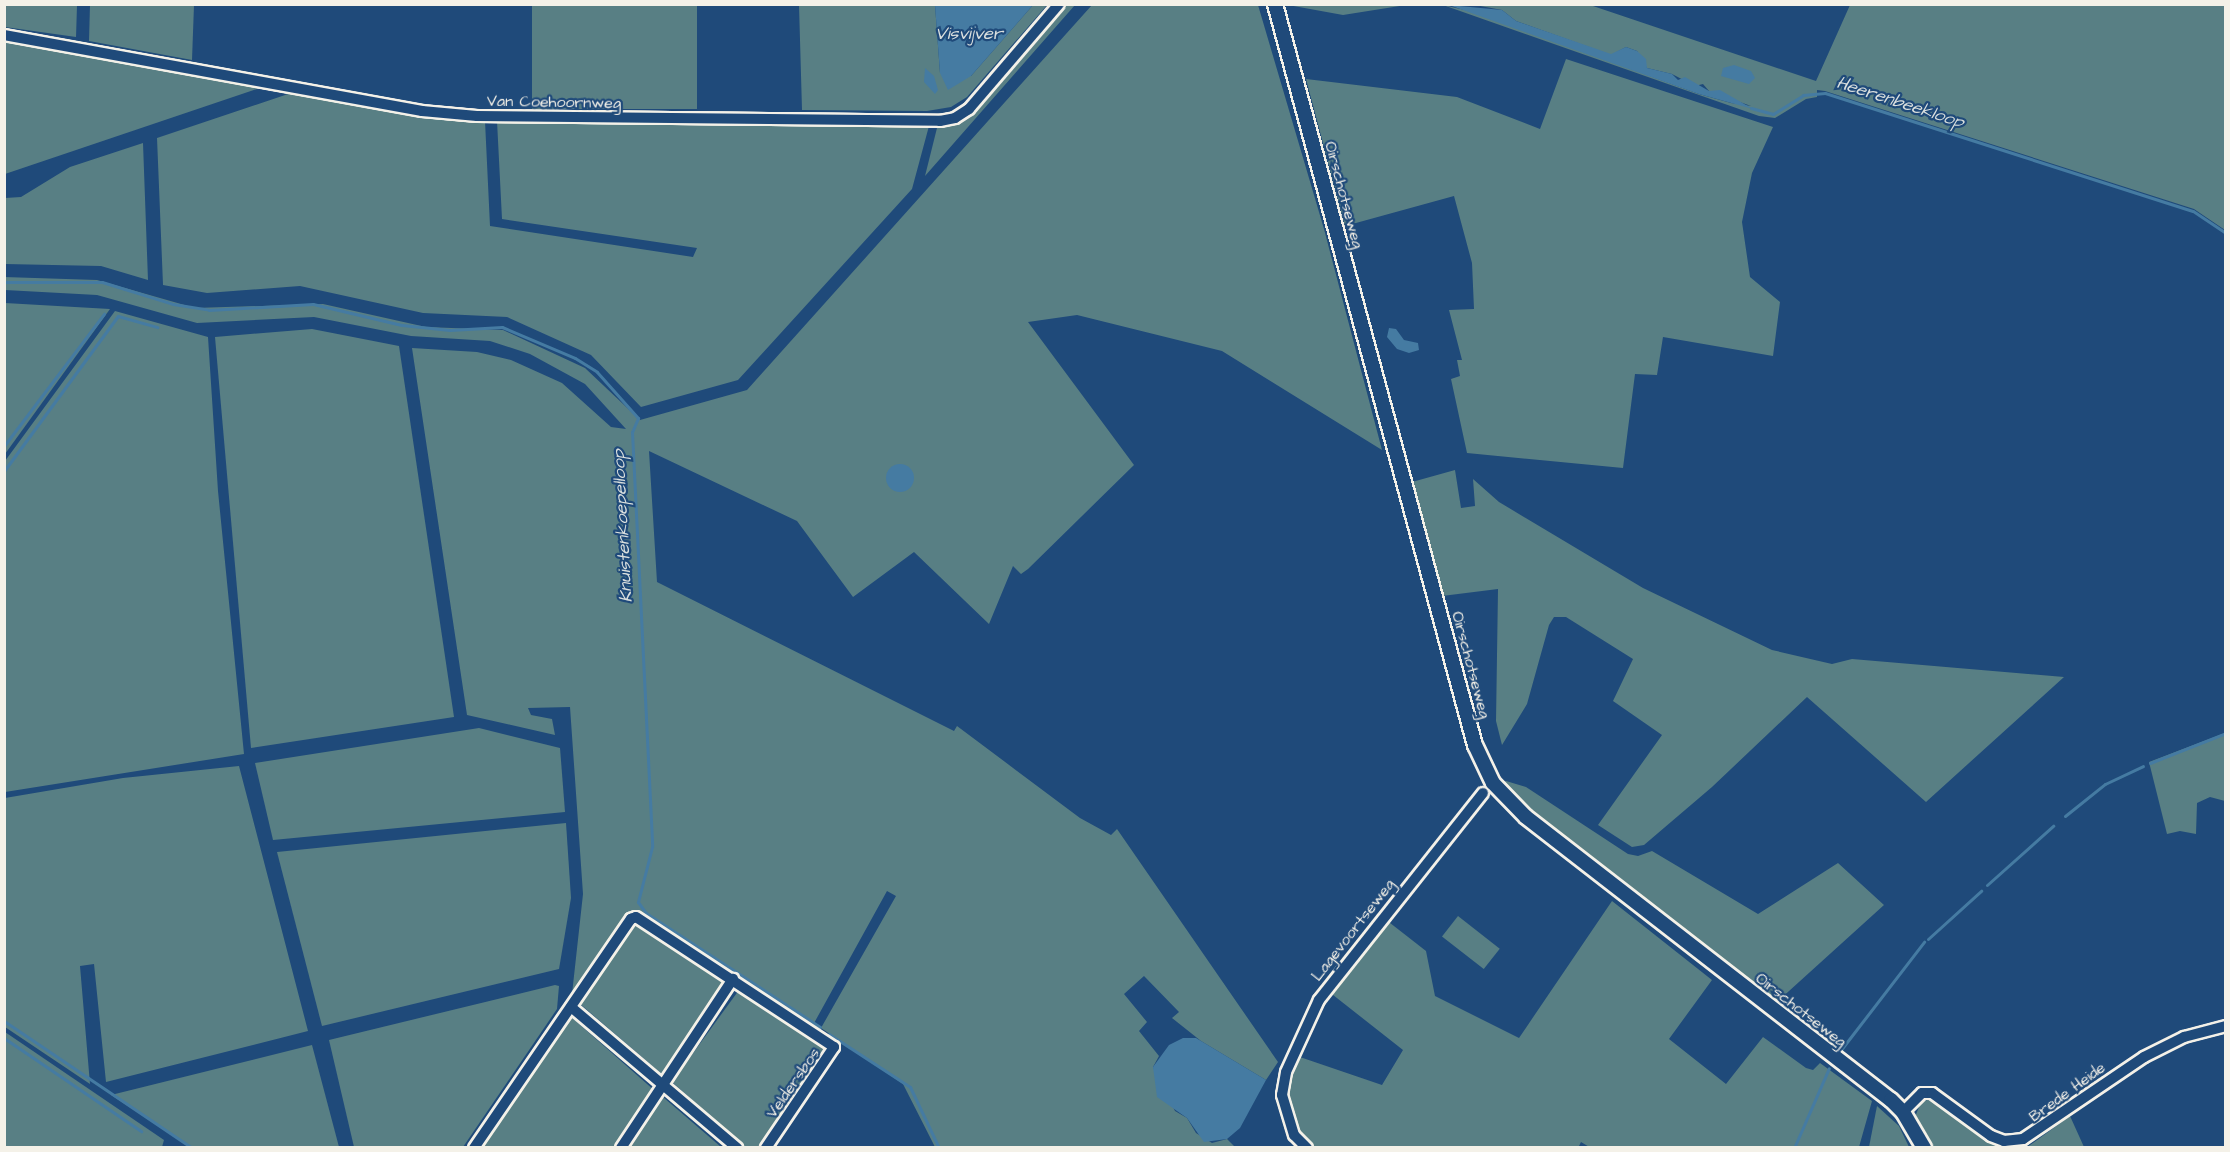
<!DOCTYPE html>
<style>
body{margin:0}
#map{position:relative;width:2230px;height:1152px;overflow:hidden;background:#1f4a7a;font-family:"Architects Daughter",sans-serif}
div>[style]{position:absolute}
.green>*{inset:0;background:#587f84;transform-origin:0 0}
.water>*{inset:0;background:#457ba2}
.round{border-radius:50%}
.stream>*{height:3px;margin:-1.5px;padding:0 1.5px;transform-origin:1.5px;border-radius:1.5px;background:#457ba2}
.roads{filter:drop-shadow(2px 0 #f4f1e8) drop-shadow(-2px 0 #f4f1e8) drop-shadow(0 2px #f4f1e8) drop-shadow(0 -2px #f4f1e8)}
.minor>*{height:10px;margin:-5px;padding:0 5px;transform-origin:5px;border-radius:5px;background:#1f4a7a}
.tertiary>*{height:14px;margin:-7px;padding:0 7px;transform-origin:7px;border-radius:7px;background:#1f4a7a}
span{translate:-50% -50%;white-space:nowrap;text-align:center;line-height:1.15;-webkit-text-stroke:4.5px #1f4a7a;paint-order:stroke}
.street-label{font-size:16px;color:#f4f1e8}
.water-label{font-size:18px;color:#dadfde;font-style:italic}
.frame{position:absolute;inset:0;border:6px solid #f4f1e8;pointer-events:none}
</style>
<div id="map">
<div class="green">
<div style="clip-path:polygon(4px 5px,77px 5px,76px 37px,5px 27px)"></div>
<div style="clip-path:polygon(90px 5px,194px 5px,192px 60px,89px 41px)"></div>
<div style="left:532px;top:5px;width:165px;height:104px"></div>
<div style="clip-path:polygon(799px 5px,935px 5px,940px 73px,971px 76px,1033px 5px,1047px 5px,967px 97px,951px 107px,927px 111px,802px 110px)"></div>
<div style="clip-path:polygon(1063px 5px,1075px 5px,925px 176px,938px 124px,949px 123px)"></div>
<div style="clip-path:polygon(1092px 5px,1258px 5px,1324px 229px,1382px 450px,1222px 351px,1077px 315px,1028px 322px,1134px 465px,1028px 569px,1021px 574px,1013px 566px,989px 624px,914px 552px,853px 597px,797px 521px,649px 451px,657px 582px,954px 731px,957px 726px,1080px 818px,1111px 835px,1117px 829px,1278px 1062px,1266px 1080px,1201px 1041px,1172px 1018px,1179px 1012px,1144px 976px,1124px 994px,1147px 1022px,1139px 1031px,1159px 1056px,1153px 1067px,1175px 1111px,1187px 1118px,1196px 1133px,1212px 1143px,1227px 1139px,1235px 1147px,935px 1147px,903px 1084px,821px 1028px,896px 896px,887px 891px,813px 1025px,637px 913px,627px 916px,572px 994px,583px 894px,570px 707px,528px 708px,531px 715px,552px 719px,555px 735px,467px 715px,412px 348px,477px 352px,511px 360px,562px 383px,611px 427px,626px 429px,585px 384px,530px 354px,490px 341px,411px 336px,314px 317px,197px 323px,97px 295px,5px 290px,4px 277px,97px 280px,195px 308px,323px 304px,426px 327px,503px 330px,585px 368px,640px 420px,747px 390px)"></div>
<div style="clip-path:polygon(1406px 5px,1343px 15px,1288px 5px,1406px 4px)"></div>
<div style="clip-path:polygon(1443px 5px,1478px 13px,1699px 94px,1731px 103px,1751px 106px,1709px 91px,1703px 84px,1695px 86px,1672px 74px,1647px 68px,1637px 51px,1626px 47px,1611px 55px,1516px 21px,1502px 10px,1475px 5px,1590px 5px,1816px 81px,1850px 5px,2225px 5px,2225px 230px,2194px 209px,1825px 91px,1817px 90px,1817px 97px,1806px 99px,1775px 118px,1759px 116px)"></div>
<div style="clip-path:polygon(4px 39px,263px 87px,5px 174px)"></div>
<div style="clip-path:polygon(1566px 59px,1773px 127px,1752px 173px,1742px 222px,1750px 277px,1780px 302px,1773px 356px,1663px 337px,1657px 375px,1635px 374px,1623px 468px,1467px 453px,1451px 379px,1460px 376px,1457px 360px,1462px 360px,1449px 310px,1474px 309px,1472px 263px,1454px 196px,1345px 226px,1306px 79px,1457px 97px,1540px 129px)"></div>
<div style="clip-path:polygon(297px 91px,459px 120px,485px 121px,490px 226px,693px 257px,697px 248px,502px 219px,497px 121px,929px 126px,912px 189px,738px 380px,641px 407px,591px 355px,507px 317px,423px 313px,300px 286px,207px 293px,163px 285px,157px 138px)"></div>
<div style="clip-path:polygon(143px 143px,148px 280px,101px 266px,5px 264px,5px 198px,21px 197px,70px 167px)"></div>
<div style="clip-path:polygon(5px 303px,110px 309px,5px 454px,4px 303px)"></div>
<div style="clip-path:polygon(115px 311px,208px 337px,218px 491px,244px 754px,5px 792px,5px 461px)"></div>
<div style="clip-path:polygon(312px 329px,399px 346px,454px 717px,251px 748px,215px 337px)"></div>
<div style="clip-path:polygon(1455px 470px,1461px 508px,1475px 506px,1473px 479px,1499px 502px,1643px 588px,1772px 650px,1832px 664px,1852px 659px,2064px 677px,1926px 802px,1807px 697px,1712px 787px,1644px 845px,1632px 847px,1598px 825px,1662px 735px,1613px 701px,1633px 659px,1566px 617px,1554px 617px,1549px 625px,1527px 704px,1502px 745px,1496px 721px,1498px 589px,1442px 596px,1412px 482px)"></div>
<div style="clip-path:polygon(479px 728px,560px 748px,565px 812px,273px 840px,255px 763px)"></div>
<div style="clip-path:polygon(2225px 733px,2225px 801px,2210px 797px,2197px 803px,2196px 834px,2180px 831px,2167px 834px,2149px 762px)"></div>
<div style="clip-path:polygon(239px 766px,308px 1031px,106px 1082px,94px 964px,80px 966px,90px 1084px,5px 1027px,5px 798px,123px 778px)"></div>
<div style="clip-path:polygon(1506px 781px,1526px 787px,1628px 854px,1638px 856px,1652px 851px,1758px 914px,1838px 863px,1884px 905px,1778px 1001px,1531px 809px,1502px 782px)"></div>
<div style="clip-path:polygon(566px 823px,571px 898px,559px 969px,322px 1026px,277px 852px)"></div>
<div style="clip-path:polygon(1612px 901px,1712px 980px,1669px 1039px,1726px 1084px,1763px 1037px,1806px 1068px,1813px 1070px,1820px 1063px,1872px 1101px,1859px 1147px,1591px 1148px,1581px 1142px,1578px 1148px,1308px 1147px,1298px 1135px,1285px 1097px,1294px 1055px,1382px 1085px,1403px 1050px,1328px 991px,1385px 919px,1426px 951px,1435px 996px,1519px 1038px)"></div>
<div style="left:1458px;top:916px;width:53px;height:26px;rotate:38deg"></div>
<div style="clip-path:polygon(636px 925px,728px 983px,664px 1076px,579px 1003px)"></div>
<div style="clip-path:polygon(555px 985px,559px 986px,557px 1009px,463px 1147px,354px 1147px,329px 1040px)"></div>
<div style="clip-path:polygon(739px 990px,830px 1046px,764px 1147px,745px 1147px,672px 1082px)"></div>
<div style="clip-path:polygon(570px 1016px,655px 1091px,615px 1147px,481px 1148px)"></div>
<div style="clip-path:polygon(5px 1032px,164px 1140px,162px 1147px,5px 1147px)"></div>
<div style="clip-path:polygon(312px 1045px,339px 1147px,191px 1147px,111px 1095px)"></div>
<div style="clip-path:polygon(663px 1097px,721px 1147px,627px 1148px)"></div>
<div style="clip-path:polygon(1930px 1099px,1995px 1145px,2001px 1147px,1932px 1147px,1915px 1117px,1921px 1102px)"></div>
<div style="clip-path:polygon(1877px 1106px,1899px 1126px,1909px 1147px,1869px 1147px)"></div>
<div style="clip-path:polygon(2070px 1116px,2084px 1147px,2027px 1147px,2033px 1143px)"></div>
</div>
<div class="water">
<div style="clip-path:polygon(935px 5px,935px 4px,1033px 5px,971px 76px,948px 90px,940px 73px)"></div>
<div style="clip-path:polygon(1449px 5px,1502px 10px,1516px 21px,1611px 54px,1626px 47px,1637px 51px,1646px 59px,1647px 68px,1672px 74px,1678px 80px,1685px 77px,1709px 91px,1720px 90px,1753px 109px,1699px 94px)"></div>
<div style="clip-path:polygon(1734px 65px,1751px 71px,1755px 78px,1749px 84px,1721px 76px,1723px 68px)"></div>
<div style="clip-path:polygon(925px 68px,934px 76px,938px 90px,935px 94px,924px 82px)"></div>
<div style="clip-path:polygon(1389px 328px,1396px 329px,1404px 340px,1418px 343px,1419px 350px,1409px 353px,1397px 349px,1387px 337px)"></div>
<div class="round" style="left:886px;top:464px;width:28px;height:28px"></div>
<div style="clip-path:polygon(1183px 1038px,1196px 1038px,1266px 1080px,1240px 1128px,1227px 1139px,1204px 1142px,1187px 1118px,1157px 1097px,1153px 1067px,1169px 1045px)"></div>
</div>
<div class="stream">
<div style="left:1751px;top:108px;width:23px;rotate:15deg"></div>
<div style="left:1773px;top:114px;width:36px;rotate:-32deg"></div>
<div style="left:1803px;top:95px;width:22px;rotate:-5deg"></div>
<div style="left:1825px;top:93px;width:386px;rotate:17.8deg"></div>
<div style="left:2193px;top:211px;width:40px;rotate:34deg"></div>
<div style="left:4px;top:282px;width:98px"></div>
<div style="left:102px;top:282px;width:74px;rotate:17.2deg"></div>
<div style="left:173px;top:304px;width:36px;rotate:9deg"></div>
<div style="left:209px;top:310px;width:104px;rotate:-3.3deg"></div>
<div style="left:313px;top:304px;width:91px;rotate:13.3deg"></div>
<div style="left:402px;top:325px;width:48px;rotate:5.9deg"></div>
<div style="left:450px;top:330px;width:52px;rotate:-3.3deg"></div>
<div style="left:502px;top:327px;width:79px;rotate:23deg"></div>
<div style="left:575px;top:358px;width:26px;rotate:32deg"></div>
<div style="left:597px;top:372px;width:62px;rotate:48.3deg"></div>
<div style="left:638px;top:418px;width:15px;rotate:113deg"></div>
<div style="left:632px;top:432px;width:415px;rotate:87.2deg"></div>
<div style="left:652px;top:847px;width:57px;rotate:104.3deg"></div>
<div style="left:638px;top:902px;width:14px;rotate:54deg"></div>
<div style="left:646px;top:913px;width:208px;rotate:33.2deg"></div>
<div style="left:4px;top:446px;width:166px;rotate:-52.9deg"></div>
<div style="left:4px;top:471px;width:192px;rotate:-53.7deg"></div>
<div style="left:118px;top:316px;width:41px;rotate:15.8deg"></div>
<div style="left:2150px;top:763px;width:82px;rotate:-21.5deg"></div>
<div style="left:2065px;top:816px;width:51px;rotate:-38.7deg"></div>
<div style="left:2105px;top:784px;width:42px;rotate:-25.3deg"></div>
<div style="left:1987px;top:885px;width:89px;rotate:-41.8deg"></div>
<div style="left:1928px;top:939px;width:72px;rotate:-42.2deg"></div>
<div style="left:4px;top:1021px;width:227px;rotate:34deg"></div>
<div style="left:829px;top:1034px;width:97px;rotate:33.2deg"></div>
<div style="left:910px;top:1087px;width:68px;rotate:64.6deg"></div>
<div style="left:4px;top:1038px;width:166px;rotate:34.2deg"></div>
<div style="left:1840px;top:1051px;width:138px;rotate:-52.4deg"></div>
<div style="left:1794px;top:1148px;width:87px;rotate:-66.4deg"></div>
</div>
<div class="roads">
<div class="minor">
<div style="left:4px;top:35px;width:425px;rotate:10.3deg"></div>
<div style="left:422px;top:111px;width:55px;rotate:5.2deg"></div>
<div style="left:477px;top:116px;width:463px;rotate:0.6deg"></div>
<div style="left:940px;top:121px;width:15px;rotate:-11deg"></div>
<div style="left:955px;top:118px;width:17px;rotate:-33deg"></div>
<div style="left:969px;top:109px;width:138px;rotate:-49.4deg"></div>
<div style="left:571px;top:1007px;width:218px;rotate:40.3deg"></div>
<div style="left:1903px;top:1112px;width:27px;rotate:-45deg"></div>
<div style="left:1922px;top:1093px;width:10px"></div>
<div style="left:1932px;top:1093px;width:73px;rotate:36.1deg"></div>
<div style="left:1991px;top:1136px;width:14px;rotate:21deg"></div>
<div style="left:2004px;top:1141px;width:19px;rotate:-6deg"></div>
<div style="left:2023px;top:1139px;width:146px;rotate:-34.1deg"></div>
<div style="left:2144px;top:1057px;width:45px;rotate:-26.6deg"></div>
<div style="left:2184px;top:1037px;width:43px;rotate:-14.7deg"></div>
<div style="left:474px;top:1148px;width:278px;rotate:-55.6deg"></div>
<div style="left:631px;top:919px;width:5px;rotate:-22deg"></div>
<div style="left:636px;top:917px;width:237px;rotate:33.3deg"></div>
<div style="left:834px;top:1047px;width:122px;rotate:124deg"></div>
<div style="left:621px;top:1148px;width:203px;rotate:-56.5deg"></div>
<div style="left:1307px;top:1148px;width:18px;rotate:-135deg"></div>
<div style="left:1294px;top:1135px;width:42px;rotate:-106.7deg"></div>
<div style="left:1282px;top:1095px;width:23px;rotate:-80deg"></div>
<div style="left:1286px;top:1072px;width:79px;rotate:-65.4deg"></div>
<div style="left:1319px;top:1000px;width:264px;rotate:-51.6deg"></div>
</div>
<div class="tertiary">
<div style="left:1275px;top:4px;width:768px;rotate:74.9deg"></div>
<div style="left:1475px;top:745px;width:42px;rotate:64.7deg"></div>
<div style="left:1493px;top:783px;width:47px;rotate:45.9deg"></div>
<div style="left:1526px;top:817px;width:462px;rotate:37.8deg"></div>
<div style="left:1891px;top:1100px;width:17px;rotate:45deg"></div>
<div style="left:1903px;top:1112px;width:42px;rotate:59.7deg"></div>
</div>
</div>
<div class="street-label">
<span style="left:554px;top:102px;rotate:1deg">Van Coehoornweg</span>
<span style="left:1344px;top:195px;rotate:75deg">Oirschotseweg</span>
<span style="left:1471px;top:665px;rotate:75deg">Oirschotseweg</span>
<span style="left:1353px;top:930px;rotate:-52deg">Lagevoortseweg</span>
<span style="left:1801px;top:1010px;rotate:38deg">Oirschotseweg</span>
<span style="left:793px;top:1083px;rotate:-55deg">Veldersbos</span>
<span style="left:2067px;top:1092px;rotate:-36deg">Brede Heide</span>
</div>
<div class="water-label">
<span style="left:969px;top:34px">Visvijver</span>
<span style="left:1900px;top:103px;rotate:18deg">Heerenbeekloop</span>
<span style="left:623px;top:526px;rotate:-93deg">Knuistenkoepelloop</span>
</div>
<div class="frame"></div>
</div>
